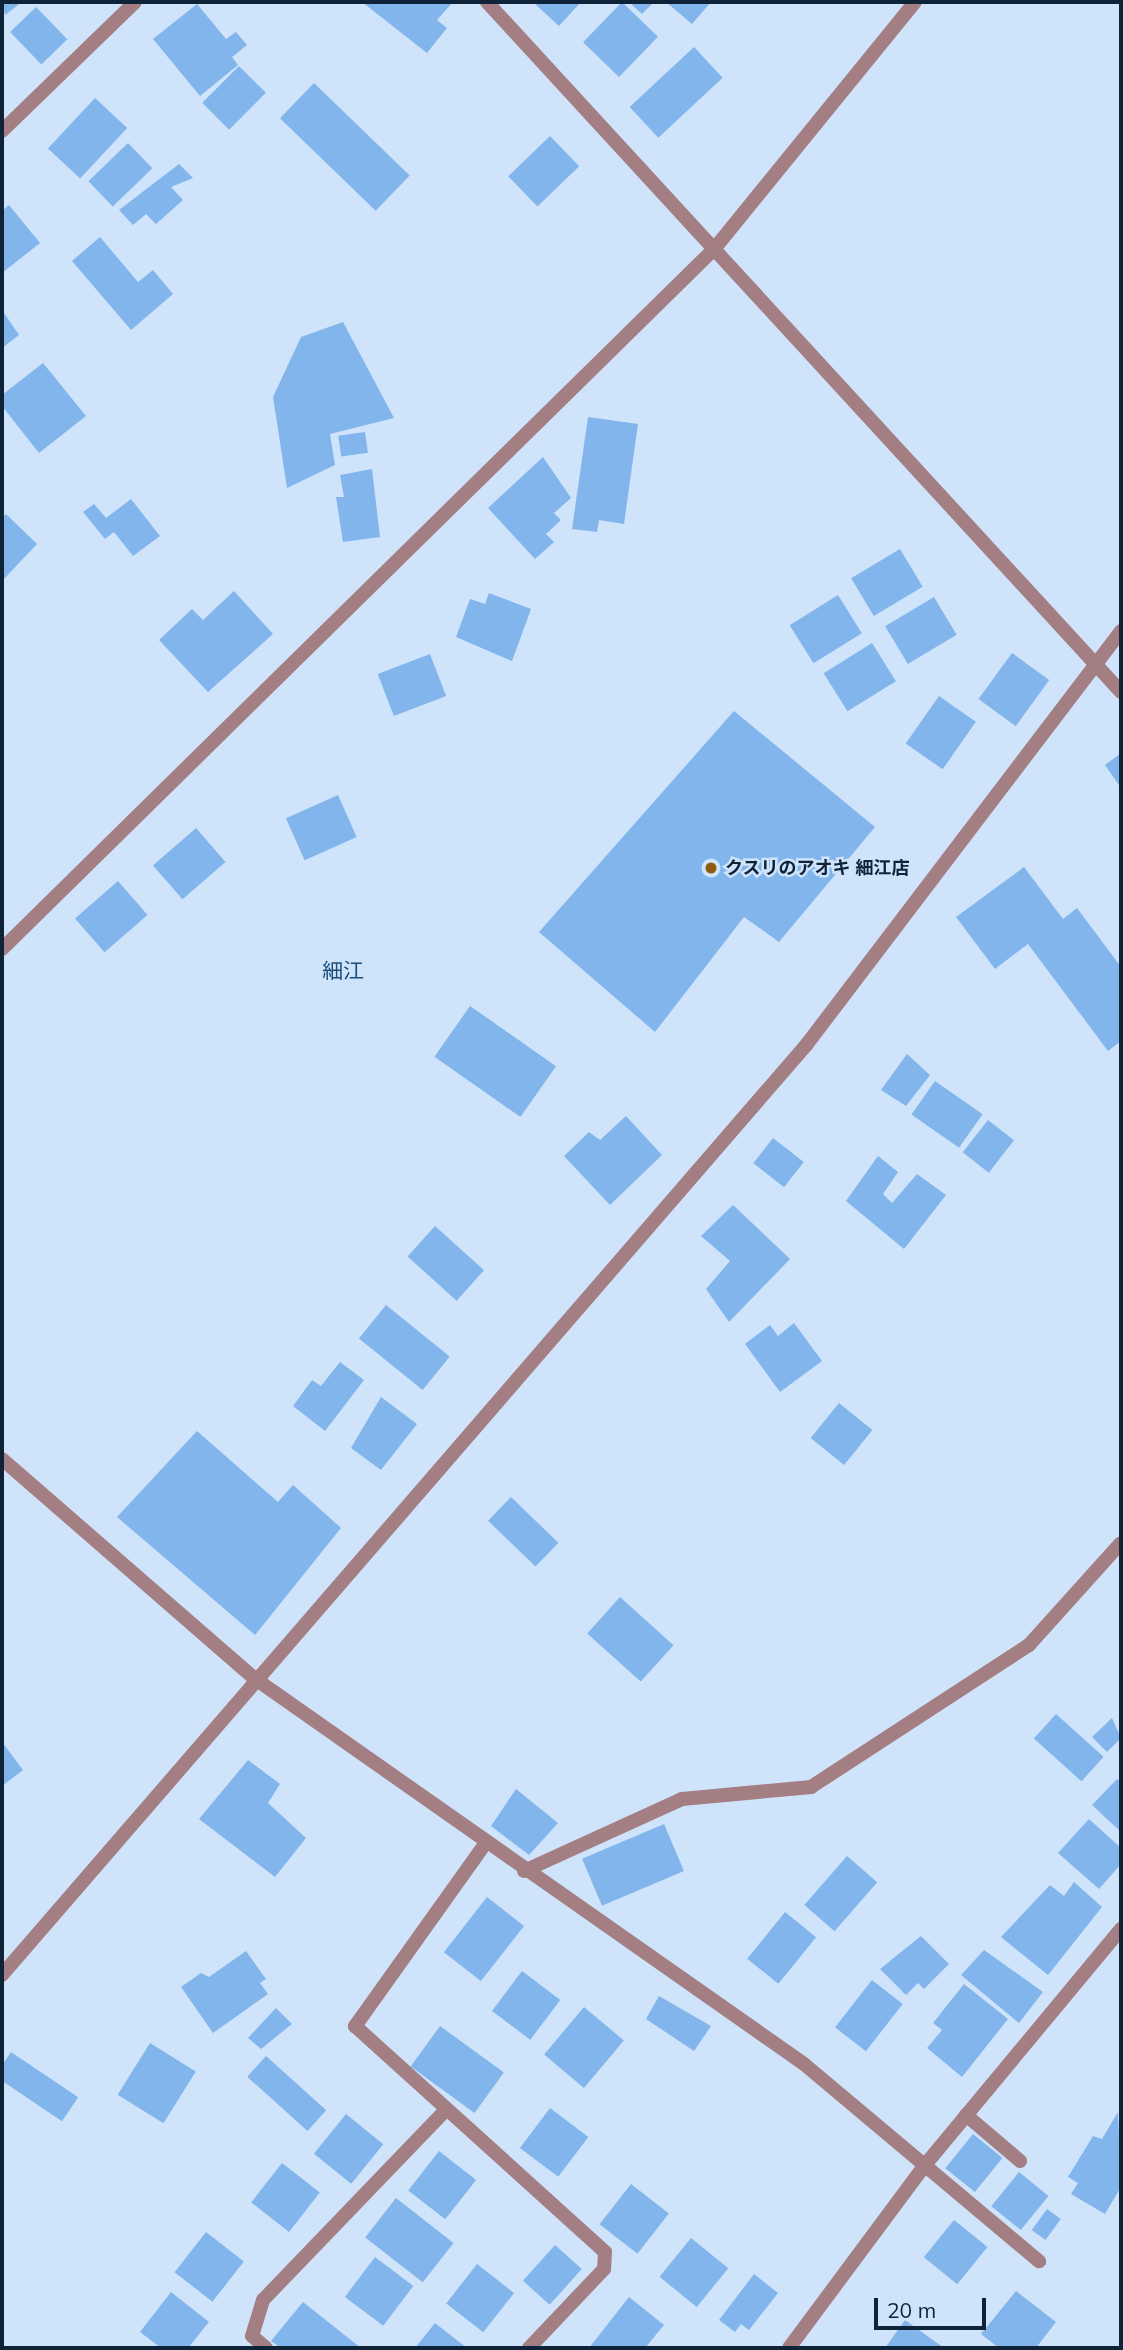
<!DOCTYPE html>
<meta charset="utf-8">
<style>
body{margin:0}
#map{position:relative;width:1123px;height:2350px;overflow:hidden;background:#cfe4fb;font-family:Mulish,"Noto Sans JP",sans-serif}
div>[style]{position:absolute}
.building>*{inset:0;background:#81b5ec;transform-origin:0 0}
.service>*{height:14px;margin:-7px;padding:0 7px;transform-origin:7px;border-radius:7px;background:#a37e82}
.minor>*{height:14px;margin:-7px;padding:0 7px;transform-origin:7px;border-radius:7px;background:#a37e82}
.tertiary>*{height:14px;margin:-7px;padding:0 7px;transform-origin:7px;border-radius:7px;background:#a37e82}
.dots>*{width:19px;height:19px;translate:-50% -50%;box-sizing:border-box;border:4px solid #cfe4fb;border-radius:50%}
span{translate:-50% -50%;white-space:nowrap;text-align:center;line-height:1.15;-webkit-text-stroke:5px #cfe4fb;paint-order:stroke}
.poi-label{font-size:18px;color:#0e2338;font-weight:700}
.left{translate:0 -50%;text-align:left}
.quarter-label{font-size:21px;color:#1a4d7d}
.frame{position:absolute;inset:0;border:4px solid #0e2338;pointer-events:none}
.scale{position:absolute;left:874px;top:2298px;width:112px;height:32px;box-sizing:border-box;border:4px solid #0e2338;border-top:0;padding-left:9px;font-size:21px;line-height:24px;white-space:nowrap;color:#0e2338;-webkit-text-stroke:5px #cfe4fb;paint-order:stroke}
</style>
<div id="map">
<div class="building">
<div style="clip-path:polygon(2px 2px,22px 2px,5px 15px)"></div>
<div style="clip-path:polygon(362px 2px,453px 2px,437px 20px,447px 28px,427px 53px)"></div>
<div style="clip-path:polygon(533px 2px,581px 2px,559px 26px)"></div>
<div style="left:622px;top:2px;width:50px;height:56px;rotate:44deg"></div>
<div style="clip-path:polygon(629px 2px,654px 2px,642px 14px)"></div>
<div style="clip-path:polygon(666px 2px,711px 2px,692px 24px)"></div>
<div style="clip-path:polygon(197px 4px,226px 39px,236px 32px,247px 45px,232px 57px,238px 65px,200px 96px,153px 39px)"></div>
<div style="left:36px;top:7px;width:45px;height:36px;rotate:46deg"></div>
<div style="left:694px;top:47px;width:42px;height:88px;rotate:47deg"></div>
<div style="left:239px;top:66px;width:38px;height:52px;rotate:45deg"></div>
<div style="left:314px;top:83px;width:133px;height:49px;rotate:44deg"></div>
<div style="left:95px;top:98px;width:44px;height:69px;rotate:43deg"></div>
<div style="left:550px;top:136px;width:42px;height:58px;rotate:46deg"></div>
<div style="left:128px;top:143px;width:35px;height:55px;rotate:46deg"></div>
<div style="clip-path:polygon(179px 164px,193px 178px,171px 187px,183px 200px,156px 224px,146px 214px,133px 225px,119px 210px)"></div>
<div style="clip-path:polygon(9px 205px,40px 243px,2px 273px,2px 211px)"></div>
<div style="clip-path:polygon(100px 237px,138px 282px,153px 270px,173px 294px,131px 330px,72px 261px)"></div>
<div style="clip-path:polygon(2px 310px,19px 335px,2px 348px)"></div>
<div style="clip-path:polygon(343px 322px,394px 418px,330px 434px,335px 465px,287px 488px,273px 397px,301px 337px)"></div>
<div style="clip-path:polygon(43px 363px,86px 416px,39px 453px,2px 406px,2px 395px)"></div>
<div style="clip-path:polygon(588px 417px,638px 424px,624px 524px,599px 520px,597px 532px,572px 529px)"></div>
<div style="left:365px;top:432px;width:21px;height:27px;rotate:82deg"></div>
<div style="clip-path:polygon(543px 457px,571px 498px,554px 513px,561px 520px,546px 534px,554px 542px,535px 559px,488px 508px)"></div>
<div style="clip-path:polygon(372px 469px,380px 537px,343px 542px,336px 497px,344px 497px,340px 475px)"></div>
<div style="clip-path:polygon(131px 499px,160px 536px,133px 556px,114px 532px,105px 539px,83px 512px,94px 504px,106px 518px)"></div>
<div style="clip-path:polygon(6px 514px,37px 544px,2px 581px,2px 518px)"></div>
<div style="left:900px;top:549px;width:44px;height:57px;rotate:59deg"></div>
<div style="clip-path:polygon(234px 591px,273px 634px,208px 692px,159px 640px,192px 609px,203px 620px)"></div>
<div style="clip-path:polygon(489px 593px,531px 609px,512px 661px,456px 637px,470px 599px,485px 604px)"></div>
<div style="left:838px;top:595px;width:45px;height:57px;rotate:58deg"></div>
<div style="left:934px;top:597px;width:44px;height:57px;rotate:59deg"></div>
<div style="left:872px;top:643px;width:45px;height:57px;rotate:58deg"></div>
<div style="left:1012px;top:653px;width:46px;height:57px;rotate:36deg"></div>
<div style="left:430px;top:654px;width:45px;height:56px;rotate:69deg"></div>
<div style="left:939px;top:696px;width:45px;height:58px;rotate:35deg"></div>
<div style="clip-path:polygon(734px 711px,875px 827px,779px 942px,744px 917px,655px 1032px,539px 932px)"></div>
<div style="clip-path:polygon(1121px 753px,1121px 788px,1105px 765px)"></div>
<div style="left:338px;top:795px;width:46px;height:57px;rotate:66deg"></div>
<div style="left:196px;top:828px;width:45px;height:57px;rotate:49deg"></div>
<div style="clip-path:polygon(1024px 867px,1063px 919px,1077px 908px,1121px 967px,1121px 1041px,1108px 1051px,1028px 944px,995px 969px,956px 917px)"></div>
<div style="left:118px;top:881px;width:45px;height:57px;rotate:49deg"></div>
<div style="left:470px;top:1006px;width:105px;height:62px;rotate:35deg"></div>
<div style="clip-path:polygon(907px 1054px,930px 1075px,906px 1106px,881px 1090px)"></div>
<div style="left:935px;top:1081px;width:58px;height:41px;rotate:35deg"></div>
<div style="clip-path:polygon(626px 1116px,662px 1155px,610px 1205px,564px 1156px,589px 1132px,600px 1140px)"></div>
<div style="left:988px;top:1120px;width:33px;height:41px;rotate:38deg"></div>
<div style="left:773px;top:1138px;width:39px;height:32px;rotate:38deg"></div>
<div style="clip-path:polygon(878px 1156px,898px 1172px,883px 1194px,892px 1203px,917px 1174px,946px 1195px,904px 1249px,846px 1201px)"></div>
<div style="clip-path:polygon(733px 1205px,790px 1259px,729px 1322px,706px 1289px,730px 1261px,701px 1236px)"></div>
<div style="left:435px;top:1226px;width:66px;height:41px;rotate:42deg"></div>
<div style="left:386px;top:1305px;width:82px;height:43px;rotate:39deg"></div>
<div style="clip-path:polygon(794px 1323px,822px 1361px,780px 1392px,745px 1344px,770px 1325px,778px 1336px)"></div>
<div style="clip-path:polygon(340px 1362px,364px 1380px,325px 1431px,293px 1406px,312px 1380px,321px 1386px)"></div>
<div style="clip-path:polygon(381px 1397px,417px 1424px,381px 1470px,351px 1448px)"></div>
<div style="left:839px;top:1403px;width:43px;height:45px;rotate:39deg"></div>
<div style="clip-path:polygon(197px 1431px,278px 1502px,293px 1485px,341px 1528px,255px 1635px,117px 1517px)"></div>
<div style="left:511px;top:1497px;width:66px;height:33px;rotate:44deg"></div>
<div style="left:620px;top:1597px;width:72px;height:49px;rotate:42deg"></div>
<div style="left:1056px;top:1714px;width:64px;height:33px;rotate:42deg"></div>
<div style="clip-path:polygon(1112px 1718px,1121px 1738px,1107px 1752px,1092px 1737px)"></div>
<div style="clip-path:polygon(2px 1742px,23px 1770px,2px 1786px)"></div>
<div style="clip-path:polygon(248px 1760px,280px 1784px,268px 1803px,306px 1838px,275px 1877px,199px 1819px)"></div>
<div style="clip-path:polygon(1117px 1779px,1121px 1782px,1121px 1832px,1092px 1805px)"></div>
<div style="clip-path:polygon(516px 1789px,558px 1823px,529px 1855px,491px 1826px)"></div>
<div style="clip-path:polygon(1089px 1819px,1121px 1848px,1121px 1864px,1099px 1889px,1058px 1853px)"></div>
<div style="left:664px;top:1824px;width:51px;height:89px;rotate:67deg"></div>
<div style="left:847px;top:1856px;width:40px;height:65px;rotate:41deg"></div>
<div style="clip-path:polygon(1074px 1882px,1102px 1907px,1048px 1975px,1001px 1937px,1050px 1885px,1064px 1896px)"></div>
<div style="left:487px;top:1897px;width:47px;height:70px;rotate:38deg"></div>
<div style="left:785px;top:1912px;width:40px;height:60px;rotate:39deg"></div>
<div style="clip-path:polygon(921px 1936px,949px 1964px,924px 1989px,918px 1983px,906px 1995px,880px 1969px)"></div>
<div style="clip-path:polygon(984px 1950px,1043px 1992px,1019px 2023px,961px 1975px)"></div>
<div style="clip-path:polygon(246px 1951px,266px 1979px,260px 1983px,268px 1994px,213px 2033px,181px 1987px,201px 1973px,209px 1977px)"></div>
<div style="left:522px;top:1971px;width:48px;height:50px;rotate:37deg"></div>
<div style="left:872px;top:1980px;width:39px;height:60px;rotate:38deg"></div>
<div style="clip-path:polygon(964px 1984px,1008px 2019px,962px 2077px,927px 2048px,942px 2030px,933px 2023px)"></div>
<div style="clip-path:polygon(659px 1996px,711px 2026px,694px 2051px,646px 2019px)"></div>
<div style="left:584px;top:2007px;width:52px;height:62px;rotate:40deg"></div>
<div style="clip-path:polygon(276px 2008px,292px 2024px,261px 2049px,248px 2038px)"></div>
<div style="left:440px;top:2026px;width:79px;height:50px;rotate:36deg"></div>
<div style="left:150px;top:2043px;width:54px;height:61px;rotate:32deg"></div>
<div style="left:11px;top:2052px;width:81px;height:29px;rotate:34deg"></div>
<div style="left:266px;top:2056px;width:81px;height:28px;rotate:42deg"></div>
<div style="left:550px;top:2108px;width:48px;height:50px;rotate:37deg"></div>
<div style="clip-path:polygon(1118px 2112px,1121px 2187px,1105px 2214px,1071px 2194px,1078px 2183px,1068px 2177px,1093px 2136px,1102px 2139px)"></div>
<div style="left:346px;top:2114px;width:48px;height:51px;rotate:39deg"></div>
<div style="left:973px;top:2134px;width:38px;height:44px;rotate:39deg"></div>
<div style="left:439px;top:2151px;width:47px;height:50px;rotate:38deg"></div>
<div style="left:282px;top:2163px;width:48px;height:50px;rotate:38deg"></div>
<div style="left:1019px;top:2172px;width:38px;height:44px;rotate:39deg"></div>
<div style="left:631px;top:2184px;width:48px;height:51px;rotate:38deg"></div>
<div style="left:396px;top:2198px;width:73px;height:50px;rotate:38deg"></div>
<div style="left:1047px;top:2209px;width:17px;height:26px;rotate:36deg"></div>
<div style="left:954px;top:2220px;width:43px;height:48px;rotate:39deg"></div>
<div style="left:206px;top:2232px;width:48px;height:51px;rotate:38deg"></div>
<div style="left:691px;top:2238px;width:48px;height:50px;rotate:39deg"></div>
<div style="left:555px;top:2245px;width:36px;height:48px;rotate:42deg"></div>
<div style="left:375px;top:2257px;width:48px;height:50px;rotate:37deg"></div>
<div style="left:477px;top:2264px;width:47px;height:50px;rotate:38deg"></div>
<div style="clip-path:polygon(754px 2274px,778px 2293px,749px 2330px,741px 2324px,735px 2332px,719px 2320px)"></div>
<div style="clip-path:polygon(1016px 2291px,1056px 2322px,1036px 2348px,999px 2348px,981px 2334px)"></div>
<div style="clip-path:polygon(171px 2292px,209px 2322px,188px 2348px,161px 2348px,140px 2332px)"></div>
<div style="clip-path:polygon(629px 2297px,664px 2325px,645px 2348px,589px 2348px)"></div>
<div style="clip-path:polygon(303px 2302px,361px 2348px,281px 2348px,271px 2341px)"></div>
<div style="clip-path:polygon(905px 2320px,944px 2348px,885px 2348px)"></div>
<div style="clip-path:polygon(435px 2323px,467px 2348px,415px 2348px)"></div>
</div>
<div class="service">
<div style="left:524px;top:1871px;width:174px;rotate:-24.5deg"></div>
<div style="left:682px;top:1799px;width:130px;rotate:-5.3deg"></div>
<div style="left:811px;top:1787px;width:260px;rotate:-33.1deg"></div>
<div style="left:1029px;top:1645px;width:137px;rotate:-48deg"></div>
</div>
<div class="minor">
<div style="left:487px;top:2px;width:937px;rotate:47.42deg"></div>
<div style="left:2px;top:131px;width:185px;rotate:-44.1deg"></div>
<div style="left:2px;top:949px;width:1000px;rotate:-44.51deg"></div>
<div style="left:715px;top:248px;width:317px;rotate:-50.9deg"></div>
<div style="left:2px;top:1459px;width:334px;rotate:41deg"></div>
<div style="left:254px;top:1678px;width:672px;rotate:35.06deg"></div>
<div style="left:804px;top:2064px;width:307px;rotate:40deg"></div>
<div style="left:485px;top:1844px;width:224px;rotate:125.5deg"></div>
<div style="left:355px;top:2026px;width:337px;rotate:42.1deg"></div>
<div style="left:605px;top:2252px;width:17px;rotate:93deg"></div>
<div style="left:604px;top:2269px;width:109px;rotate:133.5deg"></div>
<div style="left:966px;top:2115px;width:71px;rotate:40.4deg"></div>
<div style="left:266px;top:2348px;width:18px;rotate:-139deg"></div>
<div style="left:252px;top:2336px;width:38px;rotate:-73deg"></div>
<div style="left:263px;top:2300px;width:261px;rotate:-46.1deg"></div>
<div style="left:789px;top:2348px;width:228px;rotate:-53.4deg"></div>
<div style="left:925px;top:2165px;width:307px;rotate:-50.3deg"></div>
</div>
<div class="tertiary">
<div style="left:2px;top:1975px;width:1231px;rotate:-49.15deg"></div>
<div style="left:807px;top:1044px;width:519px;rotate:-52.75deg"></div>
</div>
<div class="dots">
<div style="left:711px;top:868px;background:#8f5c0c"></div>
</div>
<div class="poi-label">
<span class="left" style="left:725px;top:868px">クスリのアオキ 細江店</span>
</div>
<div class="quarter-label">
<span style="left:343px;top:970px">細江</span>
</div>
<div class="frame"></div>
<div class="scale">20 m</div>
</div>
